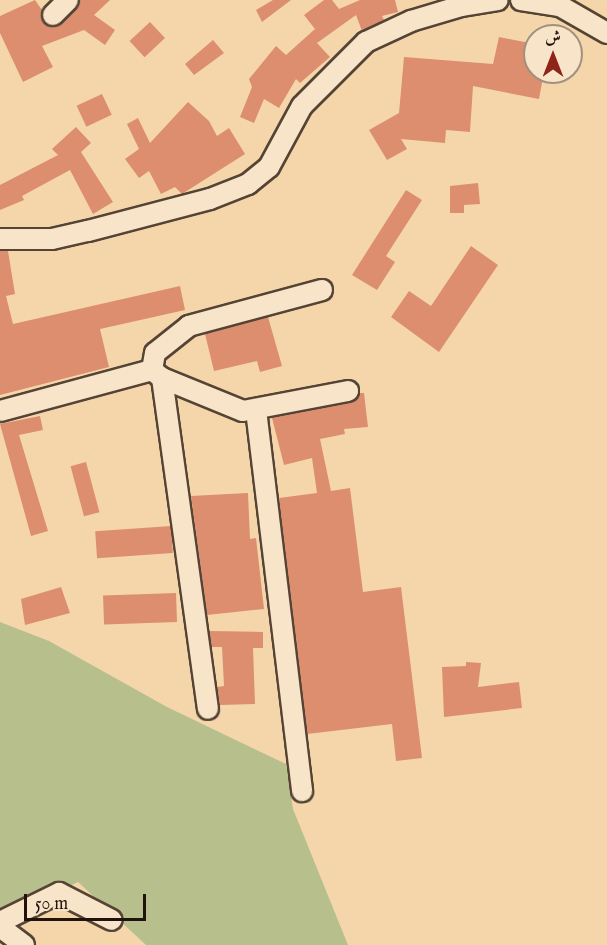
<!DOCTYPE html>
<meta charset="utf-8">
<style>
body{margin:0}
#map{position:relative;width:607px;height:945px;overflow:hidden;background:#f5d6ab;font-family:"IM FELL English",Amiri,serif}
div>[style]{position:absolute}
.green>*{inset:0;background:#b7bf8d}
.building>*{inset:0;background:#dc8e6f;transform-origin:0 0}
.roads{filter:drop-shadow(2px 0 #554435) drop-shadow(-2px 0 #554435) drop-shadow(0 2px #554435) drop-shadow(0 -2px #554435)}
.minor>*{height:20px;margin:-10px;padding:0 10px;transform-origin:10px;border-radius:10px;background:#f8e4c8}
span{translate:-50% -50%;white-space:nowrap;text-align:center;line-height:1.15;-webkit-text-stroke:6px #f8e4c8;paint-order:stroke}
.north{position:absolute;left:523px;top:24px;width:60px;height:60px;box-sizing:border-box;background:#f8e4c8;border:2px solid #a2907e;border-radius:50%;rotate:0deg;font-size:16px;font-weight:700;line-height:24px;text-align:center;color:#20130e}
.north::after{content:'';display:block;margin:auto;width:21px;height:27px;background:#8f2418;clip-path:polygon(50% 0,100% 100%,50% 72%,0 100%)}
.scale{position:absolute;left:24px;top:894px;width:122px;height:27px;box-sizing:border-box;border:3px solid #20130e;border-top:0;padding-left:8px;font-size:18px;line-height:21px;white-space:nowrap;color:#20130e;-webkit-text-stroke:4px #f8e4c8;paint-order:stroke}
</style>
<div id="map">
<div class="green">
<div style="clip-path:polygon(0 622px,49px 641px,167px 707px,286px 764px,293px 809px,348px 945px,146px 945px,78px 882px,0 920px)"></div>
</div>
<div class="building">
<div style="clip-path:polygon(35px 0,42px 10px,44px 23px,50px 27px,61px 23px,80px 0,110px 0,94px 15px,115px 30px,105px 45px,84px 30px,42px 46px,53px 67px,23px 82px,0 33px,0 16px)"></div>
<div style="clip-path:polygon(273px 0,291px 0,262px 22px,256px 10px)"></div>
<div style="clip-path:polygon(324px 0,332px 0,339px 9px,360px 0,395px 0,398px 12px,382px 16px,384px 20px,362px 31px,356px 15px,317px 43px,330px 57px,300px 83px,296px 79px,279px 108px,264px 99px,254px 123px,240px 117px,252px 87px,249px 79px,276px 46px,286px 55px,315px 29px,304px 15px)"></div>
<div style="left:150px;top:22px;width:22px;height:28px;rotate:47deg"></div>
<div style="clip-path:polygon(499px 37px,535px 44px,535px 72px,544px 72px,539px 99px,473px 86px,470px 132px,446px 130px,445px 143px,401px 139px,407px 149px,387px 160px,369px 130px,399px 113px,404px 57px,493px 64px)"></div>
<div style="clip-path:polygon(213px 40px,224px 53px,194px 75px,185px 64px)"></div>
<div style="left:102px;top:94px;width:23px;height:28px;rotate:65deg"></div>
<div style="clip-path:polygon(188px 102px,209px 121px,217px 136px,229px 128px,245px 154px,182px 194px,175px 187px,161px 194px,149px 171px,139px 178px,125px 159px,139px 149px,127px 124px,138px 118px,150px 143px)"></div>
<div style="clip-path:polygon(76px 127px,91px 143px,81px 152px,113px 202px,93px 214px,70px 170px,22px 196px,24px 200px,0 210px,0 185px,58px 155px,52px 149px)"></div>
<div style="clip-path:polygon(478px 183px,480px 204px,464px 205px,464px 213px,450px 213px,450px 186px)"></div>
<div style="clip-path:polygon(406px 190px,422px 200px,386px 256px,395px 262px,377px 290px,352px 275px)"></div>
<div style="clip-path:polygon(471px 246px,498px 265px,439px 352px,391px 317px,409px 291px,431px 306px)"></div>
<div style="clip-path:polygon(0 251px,8px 251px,15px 294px,6px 296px,13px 324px,180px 286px,185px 310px,100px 329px,109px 367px,0 395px)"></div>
<div style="clip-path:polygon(268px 317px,282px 366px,260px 372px,257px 361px,214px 371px,205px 334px)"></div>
<div style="clip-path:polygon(360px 393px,364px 393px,368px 427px,344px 429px,345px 434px,320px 439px,331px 491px,350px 488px,363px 592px,401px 587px,422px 758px,396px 761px,392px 724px,307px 734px,279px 498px,317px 493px,312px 458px,284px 465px,272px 418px,350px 403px)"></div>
<div style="clip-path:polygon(40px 416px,43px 430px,19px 435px,48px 531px,31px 536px,0 424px)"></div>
<div style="left:86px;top:462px;width:52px;height:16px;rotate:75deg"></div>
<div style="clip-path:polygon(248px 493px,250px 539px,256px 538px,264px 609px,207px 615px,191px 496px)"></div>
<div style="left:171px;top:526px;width:27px;height:76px;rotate:86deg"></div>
<div style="clip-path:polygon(61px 587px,70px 613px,25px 625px,21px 599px)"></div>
<div style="left:176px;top:593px;width:29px;height:73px;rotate:88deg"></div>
<div style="clip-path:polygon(209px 631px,263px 632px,263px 648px,253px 648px,255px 704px,220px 705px,217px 687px,224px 686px,222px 647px,211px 647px)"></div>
<div style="clip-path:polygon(466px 662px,481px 663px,478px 687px,519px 682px,522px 708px,444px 717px,442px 667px,466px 666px)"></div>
</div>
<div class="roads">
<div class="minor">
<div style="left:521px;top:0;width:39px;rotate:9deg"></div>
<div style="left:560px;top:6px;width:54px;rotate:29.9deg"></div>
<div style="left:53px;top:15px;width:21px;rotate:-45deg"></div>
<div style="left:0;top:239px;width:52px"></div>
<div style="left:52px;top:239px;width:37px;rotate:-13deg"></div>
<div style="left:88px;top:231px;width:126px;rotate:-14.7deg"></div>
<div style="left:210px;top:199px;width:41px;rotate:-21.5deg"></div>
<div style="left:248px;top:184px;width:27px;rotate:-39deg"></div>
<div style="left:269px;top:167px;width:69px;rotate:-61.6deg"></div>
<div style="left:302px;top:106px;width:91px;rotate:-45deg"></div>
<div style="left:366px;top:42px;width:50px;rotate:-25deg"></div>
<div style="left:411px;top:21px;width:52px;rotate:-16.7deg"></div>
<div style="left:461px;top:6px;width:37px;rotate:-9deg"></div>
<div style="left:322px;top:290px;width:138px;rotate:164.9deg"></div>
<div style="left:189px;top:326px;width:43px;rotate:141.5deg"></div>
<div style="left:155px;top:353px;width:17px;rotate:100deg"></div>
<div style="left:152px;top:370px;width:13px;rotate:39deg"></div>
<div style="left:162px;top:378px;width:87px;rotate:22.2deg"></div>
<div style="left:243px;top:411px;width:107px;rotate:-10.8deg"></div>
<div style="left:162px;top:378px;width:334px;rotate:82.1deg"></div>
<div style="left:256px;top:410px;width:384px;rotate:83.1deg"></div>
<div style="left:0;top:411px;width:157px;rotate:-15.1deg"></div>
<div style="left:0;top:922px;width:66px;rotate:-26.2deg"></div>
<div style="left:59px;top:893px;width:59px;rotate:27deg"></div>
<div style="left:0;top:927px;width:30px;rotate:37deg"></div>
</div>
</div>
<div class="north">ش</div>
<div class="scale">50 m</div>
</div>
